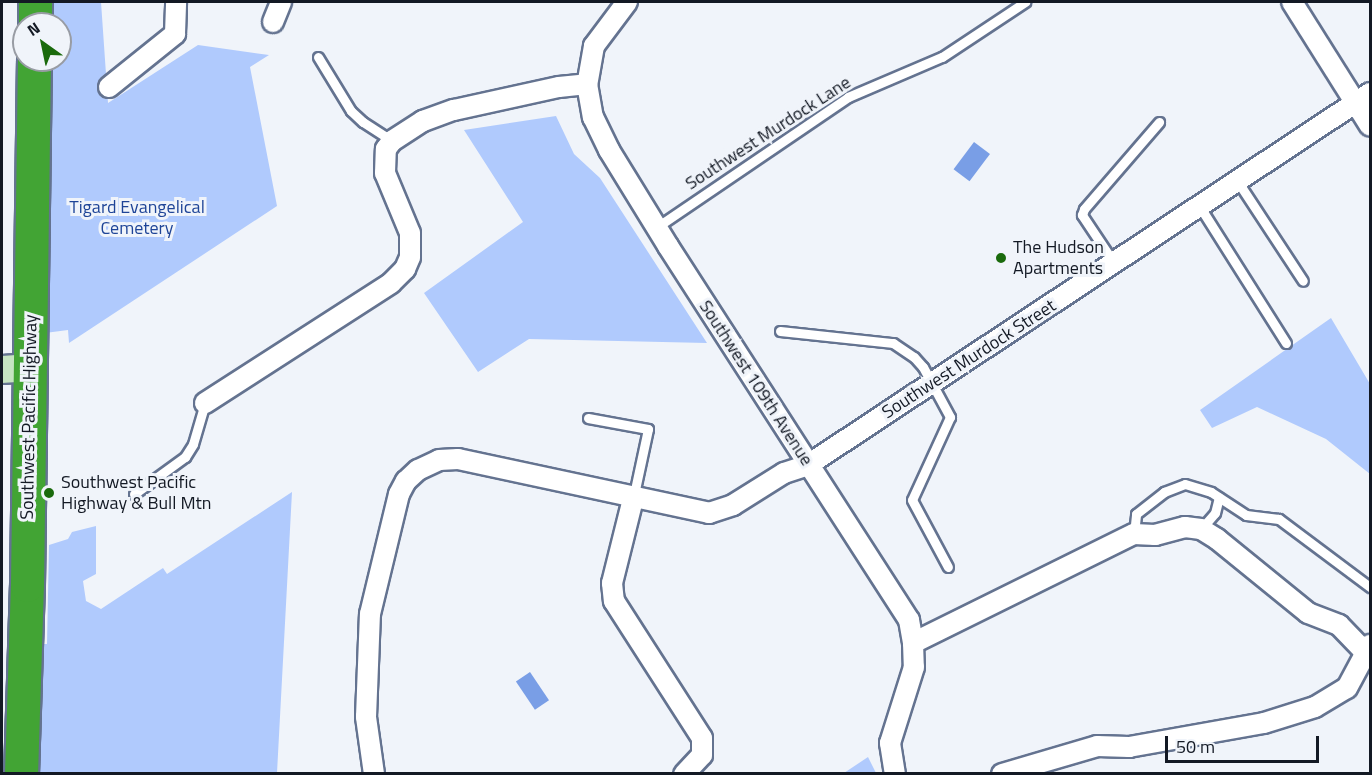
<!DOCTYPE html>
<style>
body{margin:0}
#map{position:relative;width:1372px;height:775px;overflow:hidden;background:#f0f4fa;font-family:"Titillium Web",sans-serif}
div>[style]{position:absolute}
.green>*{inset:0;background:#b0cafd}
.water>*{inset:0;background:#799ee6;transform-origin:0 0}
.roads{filter:drop-shadow(2px 0 #647390) drop-shadow(-2px 0 #647390) drop-shadow(0 2px #647390) drop-shadow(0 -2px #647390)}
.lane>*{height:9px;margin:-4.5px;padding:0 4.5px;transform-origin:4.5px;border-radius:4.5px;background:#fff}
.street>*{height:20px;margin:-10px;padding:0 10px;transform-origin:10px;border-radius:10px;background:#fff}
.secondary>*{height:27px;margin:-13.5px;padding:0 13.5px;transform-origin:13.5px;border-radius:13.5px;background:#c6e4c2}
.highway>*{height:33px;margin:-16.5px;padding:0 16.5px;transform-origin:16.5px;border-radius:16.5px;background:#42a434}
.dots>*{width:16px;height:16px;translate:-50% -50%;box-sizing:border-box;border:3px solid #f0f4fa;border-radius:50%}
span{translate:-50% -50%;white-space:nowrap;text-align:center;line-height:1.15;-webkit-text-stroke:6px #f0f4fa;paint-order:stroke}
.street-label{font-size:18px;color:#131924}
.park-label{font-size:18px;color:#1e4497}
.poi-label{font-size:18px;color:#131924}
.left{translate:0 -50%;text-align:left}
.frame{position:absolute;inset:0;border:3px solid #131924;pointer-events:none}
.north{position:absolute;left:12px;top:12px;width:60px;height:60px;box-sizing:border-box;background:#f0f4fa;border:2px solid #989ca4;border-radius:50%;rotate:327deg;font-size:16px;font-weight:700;line-height:24px;text-align:center;color:#131924}
.north::after{content:'';display:block;margin:auto;width:21px;height:27px;background:#1a6a0c;clip-path:polygon(50% 0,100% 100%,50% 72%,0 100%)}
.scale{position:absolute;left:1165px;top:736px;width:154px;height:27px;box-sizing:border-box;border:3px solid #131924;border-top:0;padding-left:8px;font-size:18px;line-height:21px;white-space:nowrap;color:#131924;-webkit-text-stroke:4px #f0f4fa;paint-order:stroke}
</style>
<div id="map">
<div class="green">
<div style="clip-path:polygon(51px 2px,101px 2px,108px 103px,198px 45px,269px 55px,250px 67px,277px 206px,69px 343px,68px 330px,45px 333px,50px 60px,60px 60px,60px 24px,50px 24px)"></div>
<div style="clip-path:polygon(556px 116px,574px 154px,600px 178px,707px 343px,529px 339px,478px 372px,424px 293px,523px 222px,464px 130px)"></div>
<div style="clip-path:polygon(1331px 318px,1370px 384px,1370px 474px,1326px 439px,1257px 407px,1212px 428px,1200px 410px)"></div>
<div style="clip-path:polygon(292px 492px,277px 773px,38px 774px,40px 644px,47px 644px,49px 545px,68px 539px,72px 532px,96px 526px,96px 574px,83px 581px,86px 601px,101px 609px,163px 568px,167px 574px)"></div>
<div style="clip-path:polygon(868px 757px,876px 773px,844px 773px)"></div>
</div>
<div class="water">
<div style="left:974px;top:142px;width:20px;height:34px;rotate:37deg"></div>
<div style="left:530px;top:672px;width:34px;height:17px;rotate:56deg"></div>
</div>
<div class="roads">
<div class="lane">
<div style="left:318px;top:57px;width:63px;rotate:58.6deg"></div>
<div style="left:351px;top:111px;width:16px;rotate:43deg"></div>
<div style="left:363px;top:122px;width:35px;rotate:33deg"></div>
<div style="left:1238px;top:182px;width:118px;rotate:56.7deg"></div>
<div style="left:1200px;top:207px;width:161px;rotate:57.7deg"></div>
<div style="left:657px;top:227px;width:231px;rotate:-34.2deg"></div>
<div style="left:848px;top:97px;width:102px;rotate:-23.1deg"></div>
<div style="left:942px;top:57px;width:100px;rotate:-33.5deg"></div>
<div style="left:1114px;top:263px;width:58px;rotate:-123.7deg"></div>
<div style="left:1082px;top:215px;width:6px;rotate:-72deg"></div>
<div style="left:1084px;top:209px;width:115px;rotate:-49.2deg"></div>
<div style="left:780px;top:331px;width:114px;rotate:6.1deg"></div>
<div style="left:893px;top:343px;width:25px;rotate:34deg"></div>
<div style="left:914px;top:357px;width:13px;rotate:48deg"></div>
<div style="left:923px;top:367px;width:57px;rotate:61.6deg"></div>
<div style="left:950px;top:417px;width:91px;rotate:114.6deg"></div>
<div style="left:912px;top:500px;width:76px;rotate:61.8deg"></div>
<div style="left:588px;top:418px;width:61px;rotate:10.4deg"></div>
<div style="left:648px;top:429px;width:72px;rotate:102.1deg"></div>
<div style="left:134px;top:494px;width:63px;rotate:-36deg"></div>
<div style="left:185px;top:457px;width:15px;rotate:-58deg"></div>
<div style="left:193px;top:444px;width:43px;rotate:-73.7deg"></div>
<div style="left:1201px;top:529px;width:21px;rotate:-49deg"></div>
<div style="left:1215px;top:513px;width:16px;rotate:-76deg"></div>
<div style="left:1134px;top:534px;width:20px;rotate:-84deg"></div>
<div style="left:1136px;top:514px;width:36px;rotate:-38deg"></div>
<div style="left:1164px;top:492px;width:22px;rotate:-21deg"></div>
<div style="left:1185px;top:484px;width:27px;rotate:17deg"></div>
<div style="left:1211px;top:492px;width:42px;rotate:33.3deg"></div>
<div style="left:1246px;top:515px;width:33px;rotate:7deg"></div>
<div style="left:1279px;top:519px;width:114px;rotate:36.8deg"></div>
</div>
<div class="street">
<div style="left:627px;top:2px;width:55px;rotate:126.9deg"></div>
<div style="left:594px;top:46px;width:39px;rotate:100deg"></div>
<div style="left:587px;top:84px;width:34px;rotate:80deg"></div>
<div style="left:593px;top:117px;width:37px;rotate:64deg"></div>
<div style="left:609px;top:150px;width:113px;rotate:58.4deg"></div>
<div style="left:668px;top:246px;width:445px;rotate:57.2deg"></div>
<div style="left:909px;top:620px;width:23px;rotate:80deg"></div>
<div style="left:913px;top:643px;width:24px;rotate:88deg"></div>
<div style="left:914px;top:667px;width:80px;rotate:107.5deg"></div>
<div style="left:890px;top:743px;width:31px;rotate:81deg"></div>
<div style="left:1292px;top:2px;width:146px;rotate:57.8deg"></div>
<div style="left:273px;top:22px;width:22px;rotate:-68deg"></div>
<div style="left:109px;top:87px;width:85px;rotate:-38.8deg"></div>
<div style="left:175px;top:34px;width:32px;rotate:-88deg"></div>
<div style="left:205px;top:403px;width:221px;rotate:-32.8deg"></div>
<div style="left:391px;top:283px;width:20px;rotate:-45deg"></div>
<div style="left:405px;top:269px;width:13px;rotate:-67deg"></div>
<div style="left:410px;top:257px;width:24px;rotate:-90deg"></div>
<div style="left:410px;top:233px;width:65px;rotate:-112.6deg"></div>
<div style="left:385px;top:173px;width:24px;rotate:-88deg"></div>
<div style="left:386px;top:149px;width:10px;rotate:-53deg"></div>
<div style="left:392px;top:141px;width:37px;rotate:-33deg"></div>
<div style="left:423px;top:121px;width:33px;rotate:-20deg"></div>
<div style="left:454px;top:110px;width:107px;rotate:-12.4deg"></div>
<div style="left:559px;top:87px;width:28px;rotate:-6deg"></div>
<div style="left:633px;top:499px;width:87px;rotate:104deg"></div>
<div style="left:612px;top:583px;width:18px;rotate:84deg"></div>
<div style="left:614px;top:601px;width:163px;rotate:57.3deg"></div>
<div style="left:702px;top:738px;width:17px;rotate:90deg"></div>
<div style="left:702px;top:755px;width:26px;rotate:133deg"></div>
<div style="left:913px;top:643px;width:246px;rotate:-26.3deg"></div>
<div style="left:1134px;top:534px;width:21px;rotate:3deg"></div>
<div style="left:1155px;top:535px;width:31px;rotate:-15deg"></div>
<div style="left:1185px;top:527px;width:16px;rotate:7deg"></div>
<div style="left:1201px;top:529px;width:19px;rotate:32deg"></div>
<div style="left:1217px;top:539px;width:117px;rotate:39.1deg"></div>
<div style="left:1308px;top:613px;width:33px;rotate:21deg"></div>
<div style="left:1339px;top:625px;width:42px;rotate:46deg"></div>
<div style="left:374px;top:774px;width:58px;rotate:-98deg"></div>
<div style="left:366px;top:717px;width:103px;rotate:-87.8deg"></div>
<div style="left:370px;top:614px;width:123px;rotate:-76.4deg"></div>
<div style="left:399px;top:494px;width:15px;rotate:-62deg"></div>
<div style="left:406px;top:481px;width:16px;rotate:-43deg"></div>
<div style="left:418px;top:470px;width:23px;rotate:-25deg"></div>
<div style="left:439px;top:460px;width:19px;rotate:-3deg"></div>
<div style="left:458px;top:459px;width:257px;rotate:12.1deg"></div>
<div style="left:709px;top:513px;width:25px;rotate:-18deg"></div>
<div style="left:733px;top:505px;width:60px;rotate:-32.1deg"></div>
<div style="left:784px;top:473px;width:25px;rotate:-18deg"></div>
<div style="left:808px;top:465px;width:674px;rotate:-33.5deg"></div>
<div style="left:1002px;top:774px;width:99px;rotate:-16.4deg"></div>
<div style="left:1097px;top:746px;width:32px;rotate:2deg"></div>
<div style="left:1129px;top:747px;width:137px;rotate:-10.1deg"></div>
<div style="left:1264px;top:723px;width:53px;rotate:-17.4deg"></div>
<div style="left:1315px;top:707px;width:37px;rotate:-31deg"></div>
<div style="left:1347px;top:688px;width:49px;rotate:-61.9deg"></div>
</div>
<div class="secondary">
<div style="left:2px;top:369px;width:27px;rotate:-4deg"></div>
</div>
<div class="highway">
<div style="left:35px;top:24px;width:22px;rotate:-90deg"></div>
<div style="left:21px;top:774px;width:189px;rotate:-88.2deg"></div>
<div style="left:27px;top:585px;width:525px;rotate:-89.24deg"></div>
</div>
</div>
<div class="dots">
<div style="left:1001px;top:258px;background:#1a6a0c"></div>
<div style="left:49px;top:493px;background:#1a6a0c"></div>
</div>
<div class="street-label">
<span style="left:768px;top:133px;rotate:-33deg">Southwest Murdock Lane</span>
<span style="left:969px;top:359px;rotate:-33deg">Southwest Murdock Street</span>
<span style="left:756px;top:383px;rotate:57deg">Southwest 109th Avenue</span>
<span style="left:29px;top:417px;rotate:-89deg">Southwest Pacific Highway</span>
</div>
<div class="park-label">
<span style="left:137px;top:218px">Tigard Evangelical<br>Cemetery</span>
</div>
<div class="poi-label">
<span class="left" style="left:1013px;top:258px">The Hudson<br>Apartments</span>
<span class="left" style="left:61px;top:493px">Southwest Pacific<br>Highway &amp; Bull Mtn</span>
</div>
<div class="frame"></div>
<div class="north">N</div>
<div class="scale">50 m</div>
</div>
